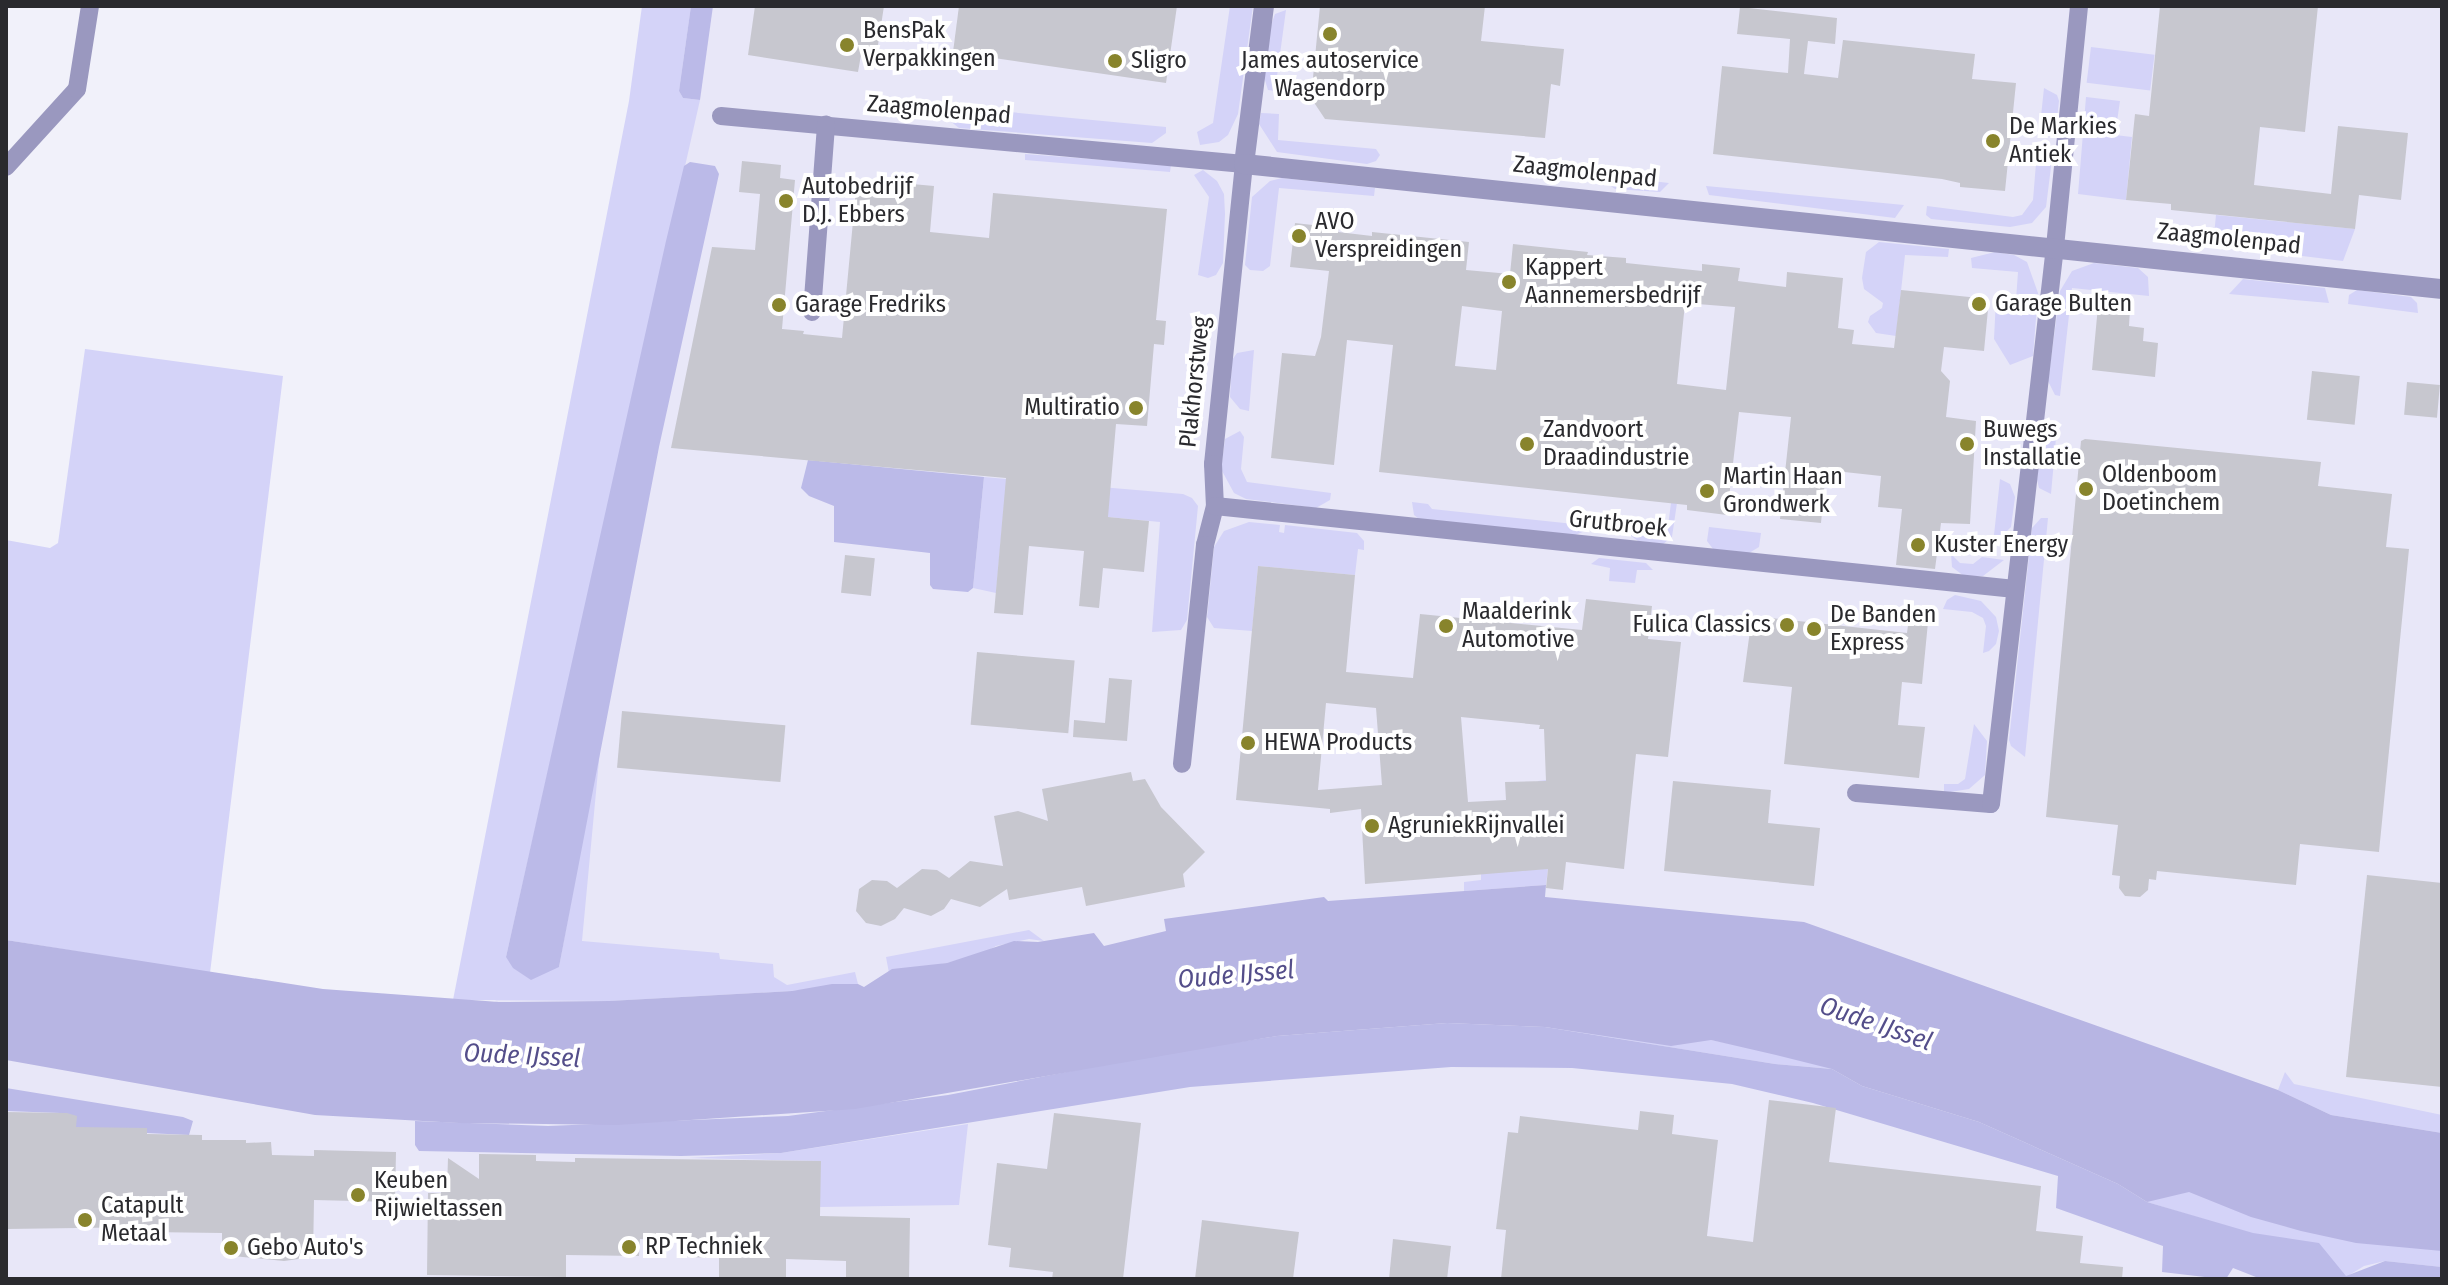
<!DOCTYPE html>
<style>
body{margin:0}
#map{position:relative;width:2448px;height:1285px;overflow:hidden;background:#f1f1fa;font-family:"Fira Sans Condensed",sans-serif}
div>[style]{position:absolute}
.built>*{inset:0;background:#e8e7f8}
.green>*{inset:0;background:#d4d3f8;transform-origin:0 0}
.forest>*{inset:0;background:#bbbae8}
.water>*{inset:0;background:#b7b5e3}
.building>*{inset:0;background:#c7c7cf;transform-origin:0 0}
.minor>*{height:18px;margin:-9px;padding:0 9px;transform-origin:9px;border-radius:9px;background:#9a98bf}
.tertiary>*{height:20px;margin:-10px;padding:0 10px;transform-origin:10px;border-radius:10px;background:#9a98bf}
.dots>*{width:22px;height:22px;translate:-50% -50%;box-sizing:border-box;border:4px solid #fff;border-radius:50%}
span{translate:-50% -50%;white-space:nowrap;text-align:center;line-height:1.15;-webkit-text-stroke:8px #fff;paint-order:stroke}
.poi-label{font-size:24px;color:#2a2a2e}
.left{translate:0 -50%;text-align:left}
.right{translate:-100% -50%;text-align:right}
.street-label{font-size:24px;color:#2a2a2e}
.water-label{font-size:26px;color:#544e8a;font-style:italic}
.frame{position:absolute;inset:0;border:8px solid #2a2a2e;pointer-events:none}
</style>
<div id="map">
<div class="built">
<div style="clip-path:polygon(649px 6px,2442px 6px,2442px 1279px,6px 1279px,6px 1012px,487px 1056px)"></div>
</div>
<div class="green">
<div style="clip-path:polygon(642px 6px,691px 6px,679px 91px,683px 98px,700px 100px,506px 957px,559px 967px,601px 739px,582px 941px,719px 953px,720px 959px,773px 964px,774px 977px,787px 985px,855px 972px,858px 984px,792px 991px,609px 1001px,453px 1000px,629px 101px)"></div>
<div style="clip-path:polygon(1230px 6px,1253px 6px,1238px 114px,1228px 135px,1219px 142px,1200px 145px,1197px 132px,1213px 123px)"></div>
<div style="clip-path:polygon(1286px 10px,1275px 91px,1268px 90px,1264px 77px,1271px 25px,1275px 14px)"></div>
<div style="left:2091px;top:47px;width:64px;height:36px;rotate:7deg"></div>
<div style="clip-path:polygon(2044px 88px,2057px 95px,2059px 101px,2056px 127px,2039px 135px)"></div>
<div style="clip-path:polygon(2086px 97px,2120px 101px,2115px 135px,2132px 137px,2126px 200px,2078px 194px)"></div>
<div style="clip-path:polygon(946px 106px,1166px 127px,1166px 133px,1152px 143px,959px 128px,945px 117px)"></div>
<div style="clip-path:polygon(1261px 113px,1279px 114px,1278px 140px,1376px 149px,1380px 155px,1376px 161px,1367px 164px,1277px 152px,1259px 124px)"></div>
<div style="clip-path:polygon(2037px 151px,2050px 159px,2051px 167px,2046px 207px,2032px 223px,2010px 227px,1931px 219px,1926px 215px,1927px 206px,2013px 217px,2022px 215px,2033px 200px)"></div>
<div style="clip-path:polygon(1025px 154px,1171px 165px,1170px 172px,1025px 160px)"></div>
<div style="clip-path:polygon(1203px 170px,1217px 181px,1224px 194px,1225px 214px,1223px 263px,1216px 275px,1208px 278px,1198px 275px,1209px 197px,1194px 175px)"></div>
<div style="clip-path:polygon(1608px 176px,1669px 183px,1660px 192px,1615px 189px,1608px 184px)"></div>
<div style="clip-path:polygon(1282px 178px,1375px 188px,1374px 196px,1279px 188px,1270px 266px,1263px 271px,1250px 270px,1245px 265px,1252px 197px,1270px 181px)"></div>
<div style="clip-path:polygon(1706px 186px,1904px 205px,1895px 218px,1709px 195px)"></div>
<div style="clip-path:polygon(2216px 215px,2355px 229px,2343px 261px,2213px 245px)"></div>
<div style="clip-path:polygon(1879px 242px,1949px 249px,1948px 257px,1905px 255px,1896px 336px,1876px 333px,1868px 322px,1870px 316px,1882px 308px,1883px 303px,1864px 289px,1862px 278px,1866px 252px)"></div>
<div style="clip-path:polygon(1995px 252px,2014px 255px,2027px 262px,2038px 293px,2033px 356px,2010px 365px,1994px 339px,1996px 299px,2016px 300px,2018px 272px,1972px 268px,1971px 258px)"></div>
<div style="clip-path:polygon(2094px 263px,2138px 268px,2148px 277px,2149px 296px,2072px 288px,2060px 396px,2055px 395px,2048px 381px,2060px 291px,2072px 271px)"></div>
<div style="clip-path:polygon(2243px 279px,2325px 288px,2329px 303px,2229px 294px)"></div>
<div style="clip-path:polygon(2357px 290px,2411px 297px,2417px 303px,2418px 313px,2348px 304px,2349px 295px)"></div>
<div style="clip-path:polygon(85px 349px,283px 376px,210px 973px,6px 940px,6px 540px,50px 548px,58px 543px)"></div>
<div style="clip-path:polygon(1254px 350px,1249px 411px,1240px 409px,1230px 397px,1232px 360px,1237px 353px)"></div>
<div style="clip-path:polygon(1240px 431px,1244px 437px,1241px 469px,1247px 482px,1331px 493px,1330px 500px,1316px 508px,1246px 499px,1234px 493px,1221px 469px,1225px 439px)"></div>
<div style="clip-path:polygon(2056px 438px,2051px 494px,2039px 488px,2037px 480px,2040px 448px)"></div>
<div style="clip-path:polygon(984px 477px,1183px 494px,1192px 498px,1198px 506px,1187px 620px,1181px 630px,1152px 632px,1160px 522px,1004px 507px,996px 593px,973px 588px)"></div>
<div style="clip-path:polygon(2000px 479px,2010px 484px,2015px 497px,2011px 527px,2003px 535px,1994px 535px)"></div>
<div style="clip-path:polygon(1412px 502px,1428px 504px,1432px 509px,1574px 524px,1586px 520px,1585px 531px,1575px 535px,1419px 519px,1414px 515px)"></div>
<div style="clip-path:polygon(1671px 503px,1677px 503px,1672px 537px,1663px 544px,1638px 541px,1618px 526px,1626px 524px,1631px 530px,1667px 534px)"></div>
<div style="clip-path:polygon(2041px 518px,2048px 518px,2025px 757px,2011px 746px,2009px 740px,2032px 528px)"></div>
<div style="clip-path:polygon(1249px 522px,1280px 525px,1279px 532px,1284px 533px,1285px 525px,1357px 533px,1364px 541px,1364px 550px,1358px 549px,1355px 575px,1258px 566px,1252px 631px,1214px 628px,1207px 617px,1214px 547px,1224px 531px)"></div>
<div style="clip-path:polygon(1709px 527px,1761px 533px,1759px 547px,1749px 553px,1713px 549px,1707px 541px)"></div>
<div style="clip-path:polygon(1951px 554px,1960px 563px,1973px 564px,1982px 557px,2004px 560px,1983px 576px,1964px 576px,1952px 567px)"></div>
<div style="clip-path:polygon(1599px 558px,1646px 563px,1653px 570px,1637px 570px,1635px 583px,1609px 581px,1610px 568px,1591px 564px)"></div>
<div style="clip-path:polygon(1955px 595px,1981px 601px,1996px 617px,1999px 631px,1996px 644px,1989px 651px,1983px 653px,1986px 626px,1983px 618px,1972px 612px,1943px 609px,1947px 600px)"></div>
<div style="clip-path:polygon(1974px 724px,1987px 741px,1985px 775px,1969px 789px,1944px 793px,1944px 784px,1958px 784px,1965px 779px)"></div>
<div style="clip-path:polygon(1546px 780px,1549px 861px,1546px 885px,1464px 891px,1464px 882px,1481px 880px,1481px 873px,1542px 869px,1538px 781px)"></div>
<div style="clip-path:polygon(1029px 930px,1044px 941px,1029px 939px,996px 946px,984px 953px,947px 963px,889px 973px,886px 957px)"></div>
<div style="clip-path:polygon(1545px 1027px,1711px 1040px,1879px 1073px,1775px 1064px)"></div>
<div style="clip-path:polygon(2285px 1072px,2294px 1084px,2442px 1115px,2442px 1133px,2331px 1115px,2278px 1090px)"></div>
<div style="clip-path:polygon(968px 1124px,959px 1205px,820px 1207px,820px 1161px,689px 1158px,781px 1153px)"></div>
<div style="clip-path:polygon(2159px 1182px,2442px 1244px,2442px 1267px,2385px 1261px,2364px 1266px,2346px 1277px,2253px 1234px,2147px 1202px)"></div>
</div>
<div class="forest">
<div style="clip-path:polygon(691px 6px,713px 6px,700px 100px,683px 98px,679px 91px)"></div>
<div style="clip-path:polygon(690px 162px,715px 166px,719px 174px,659px 447px,559px 967px,531px 980px,513px 968px,506px 957px,666px 241px,684px 166px)"></div>
<div style="clip-path:polygon(808px 460px,984px 477px,973px 588px,968px 592px,933px 589px,930px 585px,930px 553px,834px 542px,834px 506px,809px 496px,801px 488px)"></div>
<div style="clip-path:polygon(1447px 1023px,1545px 1027px,1775px 1064px,1832px 1069px,1862px 1086px,1979px 1122px,2118px 1184px,2147px 1202px,2253px 1233px,2319px 1243px,2346px 1276px,2385px 1261px,2442px 1267px,2442px 1279px,2261px 1279px,2233px 1268px,2226px 1279px,2222px 1279px,2162px 1272px,2163px 1246px,2056px 1208px,2058px 1176px,1813px 1103px,1732px 1084px,1572px 1068px,1451px 1067px,1190px 1087px,781px 1153px,681px 1156px,419px 1151px,415px 1145px,415px 1121px,548px 1126px,788px 1116px,948px 1095px,1154px 1055px,1277px 1036px)"></div>
<div style="clip-path:polygon(6px 1088px,183px 1117px,193px 1121px,189px 1135px,61px 1129px,60px 1113px,6px 1111px)"></div>
</div>
<div class="water">
<div style="clip-path:polygon(1546px 885px,1545px 897px,1804px 922px,2278px 1090px,2331px 1115px,2442px 1133px,2442px 1251px,2356px 1243px,2301px 1231px,2251px 1217px,2189px 1192px,2147px 1202px,2118px 1184px,1979px 1122px,1862px 1086px,1832px 1069px,1776px 1055px,1711px 1040px,1671px 1046px,1545px 1027px,1447px 1023px,1277px 1036px,855px 1109px,617px 1125px,459px 1123px,315px 1115px,6px 1060px,6px 940px,323px 989px,499px 1002px,609px 1001px,792px 991px,832px 984px,858px 984px,864px 987px,892px 969px,947px 963px,1014px 941px,1038px 942px,1094px 933px,1104px 946px,1166px 931px,1164px 919px,1324px 897px,1328px 901px)"></div>
</div>
<div class="building">
<div style="clip-path:polygon(755px 6px,884px 6px,876px 58px,861px 55px,858px 72px,748px 55px)"></div>
<div style="clip-path:polygon(959px 6px,1177px 6px,1166px 83px,953px 52px)"></div>
<div style="clip-path:polygon(1320px 6px,1485px 6px,1481px 41px,1564px 49px,1560px 86px,1551px 84px,1545px 138px,1325px 119px,1311px 98px)"></div>
<div style="clip-path:polygon(2160px 6px,2318px 6px,2305px 132px,2260px 127px,2254px 185px,2331px 194px,2338px 126px,2408px 133px,2401px 200px,2359px 195px,2355px 229px,2171px 210px,2171px 204px,2126px 200px,2135px 114px,2149px 116px)"></div>
<div style="clip-path:polygon(1740px 7px,1837px 18px,1835px 44px,1808px 41px,1804px 74px,1838px 78px,1843px 40px,1975px 54px,1972px 79px,2016px 83px,2005px 191px,1960px 187px,1960px 183px,1942px 179px,1713px 154px,1722px 66px,1788px 73px,1790px 39px,1737px 34px)"></div>
<div style="clip-path:polygon(742px 161px,781px 165px,780px 178px,795px 180px,782px 329px,804px 331px,803px 334px,842px 338px,857px 179px,934px 186px,930px 232px,989px 238px,993px 193px,1167px 209px,1156px 320px,1166px 321px,1164px 345px,1154px 344px,1147px 426px,1116px 424px,1108px 517px,1149px 521px,1144px 572px,1103px 568px,1099px 608px,1079px 606px,1084px 551px,1029px 546px,1023px 615px,994px 613px,1006px 478px,671px 448px,712px 247px,755px 250px,760px 194px,739px 192px)"></div>
<div style="clip-path:polygon(evenodd,1295px 223px,1339px 228px,1338px 232px,1372px 236px,1372px 232px,1469px 242px,1466px 270px,1510px 274px,1513px 244px,1588px 252px,1587px 255px,1626px 258px,1626px 263px,1702px 271px,1702px 264px,1740px 268px,1738px 281px,1786px 287px,1787px 272px,1843px 278px,1838px 328px,1854px 330px,1852px 344px,1894px 348px,1901px 290px,1989px 299px,1984px 351px,1944px 347px,1941px 371px,1950px 381px,1946px 417px,1976px 421px,1970px 524px,1941px 523px,1935px 569px,1896px 565px,1902px 509px,1878px 507px,1881px 476px,1826px 470px,1821px 523px,1780px 519px,1791px 417px,1739px 412px,1727px 515px,1687px 510px,1687px 505px,1379px 472px,1393px 345px,1347px 340px,1334px 465px,1271px 458px,1282px 353px,1315px 356px,1321px 337px,1329px 271px,1290px 267px,1295px 223px,1685px 303px,1735px 307px,1726px 390px,1677px 384px,1685px 303px,1295px 223px,1462px 306px,1502px 311px,1496px 370px,1455px 366px,1462px 306px)"></div>
<div style="clip-path:polygon(2098px 306px,2130px 309px,2129px 326px,2144px 328px,2143px 341px,2158px 343px,2155px 377px,2092px 370px)"></div>
<div style="left:2312px;top:371px;width:48px;height:49px;rotate:6deg"></div>
<div style="left:2407px;top:382px;width:33px;height:33px;rotate:5deg"></div>
<div style="clip-path:polygon(2085px 439px,2321px 462px,2318px 486px,2392px 494px,2386px 547px,2409px 549px,2379px 852px,2300px 844px,2296px 885px,2157px 871px,2156px 880px,2149px 879px,2148px 890px,2140px 897px,2125px 896px,2119px 888px,2120px 876px,2112px 875px,2118px 825px,2046px 817px,2081px 441px)"></div>
<div style="left:845px;top:555px;width:30px;height:38px;rotate:6deg"></div>
<div style="clip-path:polygon(evenodd,1258px 566px,1355px 575px,1346px 672px,1413px 678px,1420px 614px,1582px 630px,1586px 599px,1652px 606px,1648px 639px,1681px 642px,1668px 757px,1636px 754px,1624px 869px,1566px 862px,1563px 890px,1546px 888px,1548px 869px,1365px 884px,1361px 809px,1330px 813px,1330px 809px,1236px 800px,1258px 566px,1326px 703px,1376px 708px,1382px 785px,1318px 790px,1326px 703px,1258px 566px,1461px 717px,1540px 725px,1539px 729px,1544px 729px,1546px 781px,1505px 782px,1506px 800px,1468px 802px,1461px 717px)"></div>
<div style="clip-path:polygon(1910px 610px,1929px 612px,1922px 684px,1902px 682px,1898px 725px,1925px 727px,1919px 778px,1784px 764px,1792px 687px,1743px 682px,1752px 616px,1907px 633px)"></div>
<div style="left:977px;top:652px;width:98px;height:73px;rotate:5deg"></div>
<div style="clip-path:polygon(1109px 678px,1132px 680px,1127px 741px,1073px 737px,1074px 720px,1105px 723px)"></div>
<div style="left:622px;top:711px;width:164px;height:57px;rotate:5deg"></div>
<div style="clip-path:polygon(1131px 772px,1133px 781px,1145px 779px,1161px 807px,1205px 852px,1183px 874px,1185px 887px,1086px 906px,1082px 887px,1009px 900px,1007px 889px,980px 907px,951px 899px,944px 909px,931px 916px,904px 908px,895px 919px,881px 926px,866px 923px,856px 911px,859px 889px,872px 880px,887px 881px,897px 888px,922px 869px,937px 870px,949px 878px,970px 861px,1003px 866px,994px 816px,1018px 811px,1048px 821px,1042px 789px)"></div>
<div style="clip-path:polygon(1673px 781px,1771px 790px,1768px 823px,1820px 828px,1814px 886px,1664px 871px)"></div>
<div style="clip-path:polygon(2367px 875px,2442px 883px,2442px 1087px,2346px 1077px)"></div>
<div style="clip-path:polygon(1769px 1100px,1836px 1108px,1829px 1162px,2041px 1186px,2036px 1231px,2083px 1236px,2080px 1263px,2123px 1267px,2122px 1279px,1501px 1279px,1506px 1230px,1496px 1229px,1508px 1132px,1518px 1133px,1520px 1116px,1638px 1130px,1640px 1111px,1674px 1115px,1672px 1134px,1718px 1140px,1707px 1236px,1753px 1242px)"></div>
<div style="clip-path:polygon(6px 1112px,67px 1113px,77px 1116px,76px 1127px,147px 1128px,147px 1134px,202px 1135px,202px 1140px,246px 1140px,246px 1143px,271px 1142px,272px 1155px,314px 1156px,314px 1150px,396px 1152px,395px 1202px,314px 1200px,313px 1257px,284px 1261px,222px 1255px,222px 1233px,148px 1232px,148px 1227px,7px 1229px)"></div>
<div style="clip-path:polygon(1054px 1113px,1141px 1123px,1123px 1279px,1052px 1279px,1053px 1272px,1009px 1267px,1011px 1248px,988px 1245px,997px 1163px,1047px 1169px)"></div>
<div style="clip-path:polygon(479px 1154px,536px 1155px,536px 1161px,575px 1162px,575px 1158px,821px 1161px,820px 1216px,910px 1218px,909px 1279px,846px 1279px,846px 1261px,786px 1259px,786px 1279px,719px 1279px,719px 1258px,687px 1257px,687px 1240px,640px 1239px,639px 1256px,566px 1255px,566px 1277px,427px 1275px,428px 1193px,441px 1193px,441px 1189px,447px 1189px,448px 1158px,479px 1179px)"></div>
<div style="clip-path:polygon(1202px 1220px,1299px 1232px,1293px 1279px,1195px 1279px)"></div>
<div style="clip-path:polygon(1393px 1239px,1451px 1246px,1447px 1279px,1389px 1279px)"></div>
</div>
<div class="minor">
<div style="left:721px;top:116px;width:525px;rotate:5.24deg"></div>
<div style="left:1244px;top:164px;width:302px;rotate:95.9deg"></div>
<div style="left:1213px;top:464px;width:42px;rotate:87.3deg"></div>
<div style="left:1215px;top:506px;width:40px;rotate:104.4deg"></div>
<div style="left:1205px;top:545px;width:220px;rotate:96deg"></div>
<div style="left:6px;top:167px;width:105px;rotate:-47.7deg"></div>
<div style="left:77px;top:89px;width:84px;rotate:-81.1deg"></div>
<div style="left:812px;top:312px;width:188px;rotate:-85.7deg"></div>
<div style="left:1215px;top:506px;width:804px;rotate:5.92deg"></div>
<div style="left:1856px;top:793px;width:135px;rotate:4.7deg"></div>
<div style="left:1991px;top:804px;width:561px;rotate:-83.45deg"></div>
<div style="left:2055px;top:247px;width:242px;rotate:-84.3deg"></div>
</div>
<div class="tertiary">
<div style="left:1264px;top:6px;width:159px;rotate:97.2deg"></div>
<div style="left:1244px;top:164px;width:1205px;rotate:5.96deg"></div>
</div>
<div class="dots">
<div style="left:1330px;top:34px;background:#88842c"></div>
<div style="left:847px;top:45px;background:#88842c"></div>
<div style="left:1115px;top:61px;background:#88842c"></div>
<div style="left:1993px;top:141px;background:#88842c"></div>
<div style="left:786px;top:201px;background:#88842c"></div>
<div style="left:1299px;top:236px;background:#88842c"></div>
<div style="left:1509px;top:282px;background:#88842c"></div>
<div style="left:1979px;top:304px;background:#88842c"></div>
<div style="left:779px;top:305px;background:#88842c"></div>
<div style="left:1136px;top:408px;background:#88842c"></div>
<div style="left:1527px;top:444px;background:#88842c"></div>
<div style="left:1967px;top:444px;background:#88842c"></div>
<div style="left:2086px;top:489px;background:#88842c"></div>
<div style="left:1707px;top:491px;background:#88842c"></div>
<div style="left:1918px;top:545px;background:#88842c"></div>
<div style="left:1787px;top:625px;background:#88842c"></div>
<div style="left:1446px;top:626px;background:#88842c"></div>
<div style="left:1814px;top:629px;background:#88842c"></div>
<div style="left:1248px;top:743px;background:#88842c"></div>
<div style="left:1372px;top:826px;background:#88842c"></div>
<div style="left:358px;top:1195px;background:#88842c"></div>
<div style="left:85px;top:1220px;background:#88842c"></div>
<div style="left:629px;top:1247px;background:#88842c"></div>
<div style="left:231px;top:1248px;background:#88842c"></div>
</div>
<div class="poi-label">
<span class="left" style="left:863px;top:45px">BensPak<br>Verpakkingen</span>
<span class="left" style="left:1131px;top:61px">Sligro</span>
<span style="left:1330px;top:75px">James autoservice<br>Wagendorp</span>
<span class="left" style="left:2009px;top:141px">De Markies<br>Antiek</span>
<span class="left" style="left:802px;top:201px">Autobedrijf<br>D.J. Ebbers</span>
<span class="left" style="left:1315px;top:236px">AVO<br>Verspreidingen</span>
<span class="left" style="left:1525px;top:282px">Kappert<br>Aannemersbedrijf</span>
<span class="left" style="left:1995px;top:304px">Garage Bulten</span>
<span class="left" style="left:795px;top:305px">Garage Fredriks</span>
<span class="right" style="left:1120px;top:408px">Multiratio</span>
<span class="left" style="left:1543px;top:444px">Zandvoort<br>Draadindustrie</span>
<span class="left" style="left:1983px;top:444px">Buwegs<br>Installatie</span>
<span class="left" style="left:2102px;top:489px">Oldenboom<br>Doetinchem</span>
<span class="left" style="left:1723px;top:491px">Martin Haan<br>Grondwerk</span>
<span class="left" style="left:1934px;top:545px">Kuster Energy</span>
<span class="left" style="left:1462px;top:626px">Maalderink<br>Automotive</span>
<span class="left" style="left:1830px;top:629px">De Banden<br>Express</span>
<span class="right" style="left:1771px;top:625px">Fulica Classics</span>
<span class="left" style="left:1264px;top:743px">HEWA Products</span>
<span class="left" style="left:1388px;top:826px">AgruniekRijnvallei</span>
<span class="left" style="left:374px;top:1195px">Keuben<br>Rijwieltassen</span>
<span class="left" style="left:101px;top:1220px">Catapult<br>Metaal</span>
<span class="left" style="left:645px;top:1247px">RP Techniek</span>
<span class="left" style="left:247px;top:1248px">Gebo Auto's</span>
</div>
<div class="street-label">
<span style="left:939px;top:110px;rotate:5deg">Zaagmolenpad</span>
<span style="left:1585px;top:172px;rotate:6deg">Zaagmolenpad</span>
<span style="left:2229px;top:239px;rotate:6deg">Zaagmolenpad</span>
<span style="left:1195px;top:382px;rotate:-84deg">Plakhorstweg</span>
<span style="left:1618px;top:524px;rotate:6deg">Grutbroek</span>
</div>
<div class="water-label">
<span style="left:1236px;top:975px;rotate:-5deg">Oude IJssel</span>
<span style="left:1876px;top:1024px;rotate:19deg">Oude IJssel</span>
<span style="left:522px;top:1056px;rotate:3deg">Oude IJssel</span>
</div>
<div class="frame"></div>
</div>
